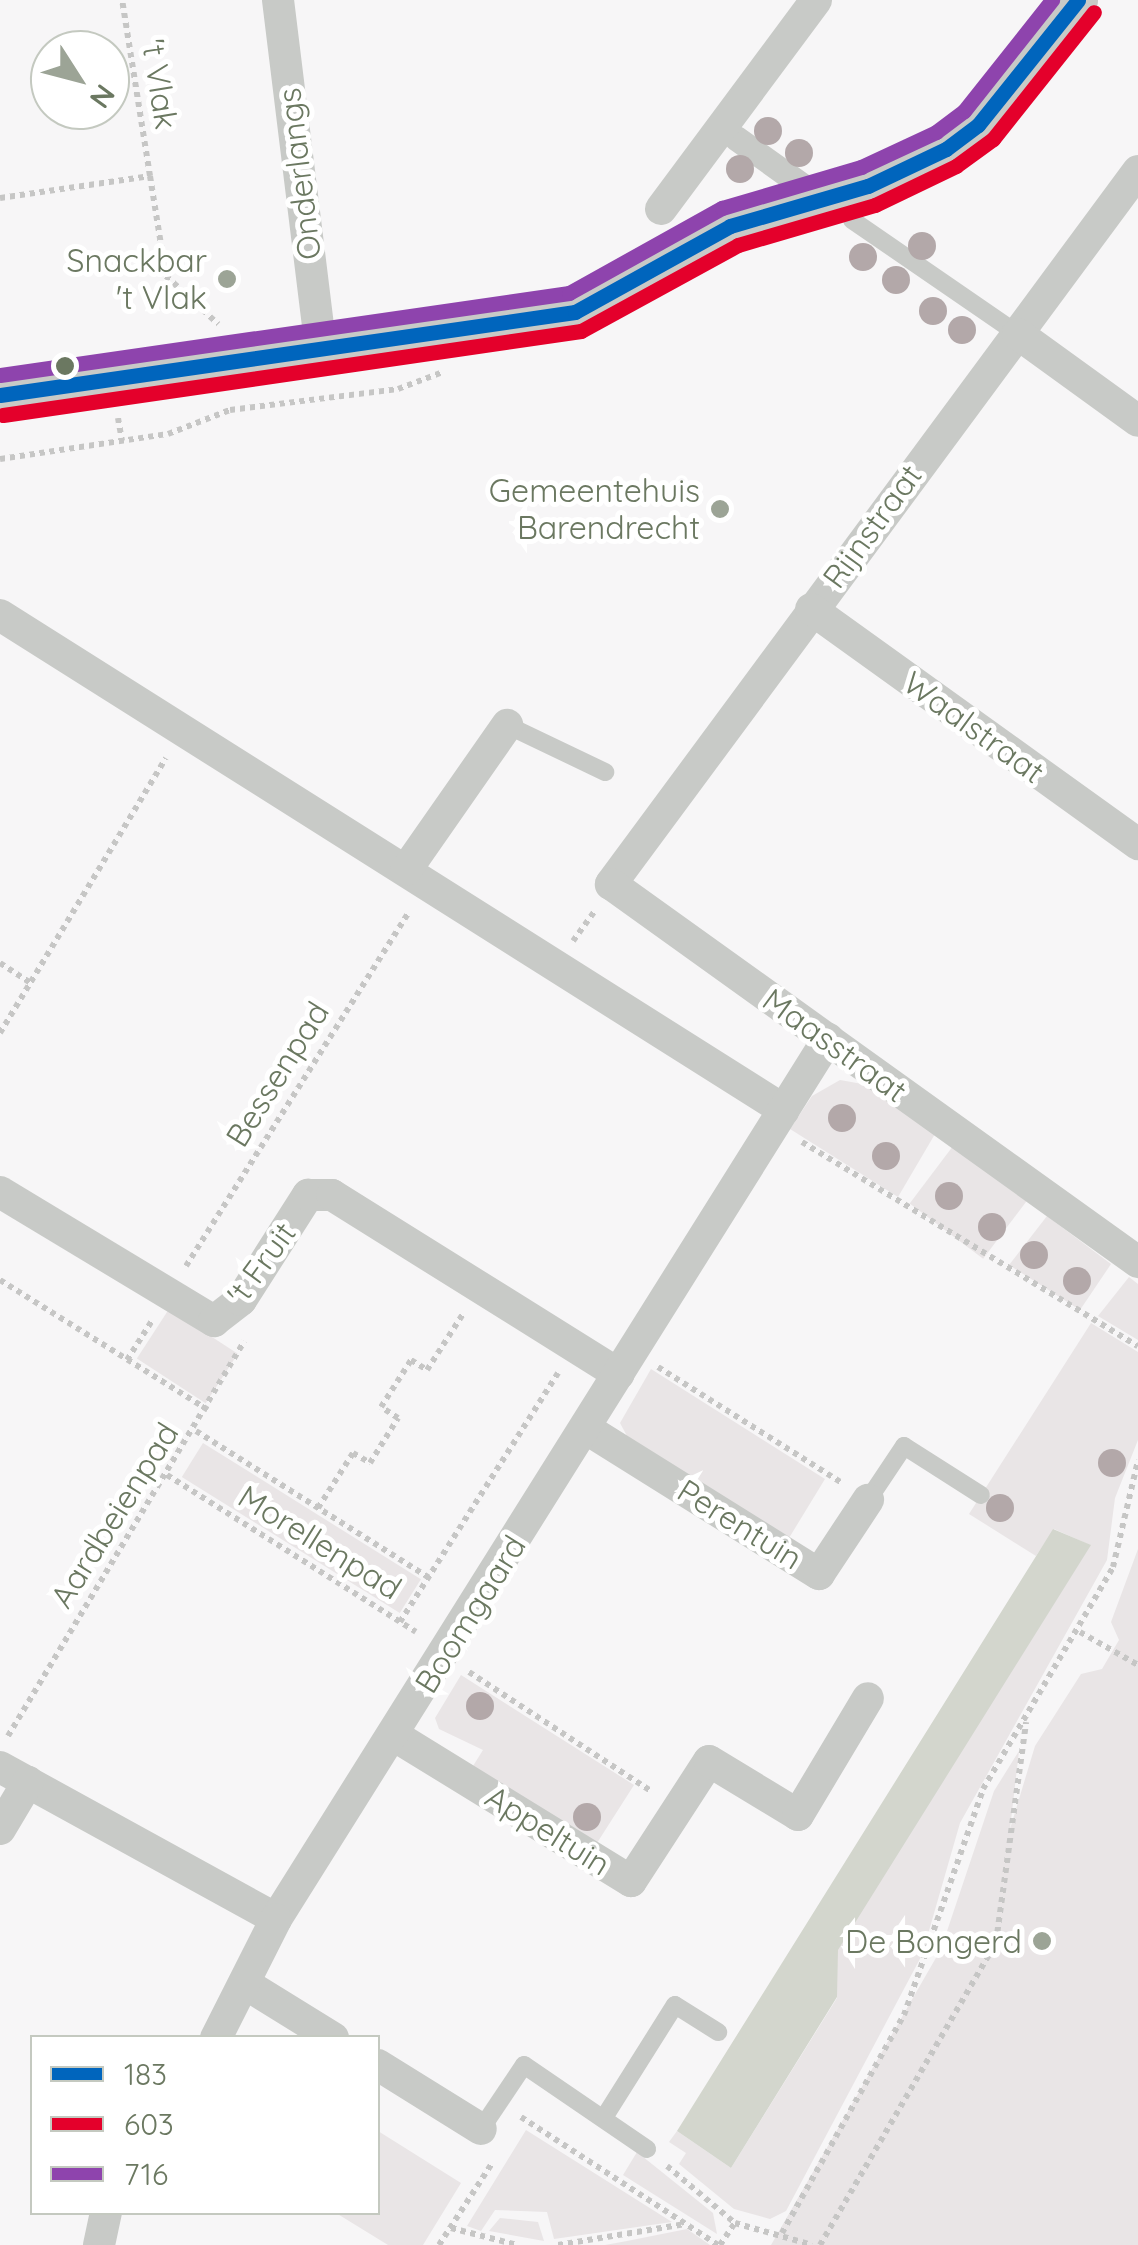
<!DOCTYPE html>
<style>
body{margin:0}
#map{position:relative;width:1138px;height:2245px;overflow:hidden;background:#f7f6f7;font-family:Quicksand,sans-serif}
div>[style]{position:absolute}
.green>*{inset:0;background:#e9e5e6;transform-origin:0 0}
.water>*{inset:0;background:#d3d6cd}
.path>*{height:6px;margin-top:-3px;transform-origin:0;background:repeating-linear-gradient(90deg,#c6c6c5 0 5px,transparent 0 10px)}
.service>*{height:18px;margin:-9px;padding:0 9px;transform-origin:9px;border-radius:9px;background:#c8cac7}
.pedestrian>*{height:25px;margin:-12.5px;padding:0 12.5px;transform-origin:12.5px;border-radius:12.5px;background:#c8cac7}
.minor>*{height:32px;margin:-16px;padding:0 16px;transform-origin:16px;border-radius:16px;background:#c8cac7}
.tertiary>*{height:40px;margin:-20px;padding:0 20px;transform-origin:20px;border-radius:20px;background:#c8cac7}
.bus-1>*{height:15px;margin:-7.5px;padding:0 7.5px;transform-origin:7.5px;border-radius:7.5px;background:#0065bd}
.bus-2>*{height:15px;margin:-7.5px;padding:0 7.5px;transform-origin:7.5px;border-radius:7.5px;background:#e4002b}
.bus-3>*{height:15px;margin:-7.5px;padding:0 7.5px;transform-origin:7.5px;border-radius:7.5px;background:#8e44ad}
.trees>*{width:28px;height:28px;margin:-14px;border-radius:50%;background:#b3a8a9}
.dots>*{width:28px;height:28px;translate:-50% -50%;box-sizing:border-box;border:5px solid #fff;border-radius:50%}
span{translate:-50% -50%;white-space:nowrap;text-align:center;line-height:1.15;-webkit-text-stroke:10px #fff;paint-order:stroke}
.street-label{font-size:32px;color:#6b7861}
.poi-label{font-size:32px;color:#6b7861}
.right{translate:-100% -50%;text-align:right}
.legend{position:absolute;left:30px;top:2035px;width:350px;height:180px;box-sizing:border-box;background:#fff;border:2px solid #c4c9c0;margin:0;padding:12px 18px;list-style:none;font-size:30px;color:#6b7861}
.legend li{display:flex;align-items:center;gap:20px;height:50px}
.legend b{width:50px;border:2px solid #c4c9c0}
.north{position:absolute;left:30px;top:30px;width:100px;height:100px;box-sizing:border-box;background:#fff;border:2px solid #c4c9c0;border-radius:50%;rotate:126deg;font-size:28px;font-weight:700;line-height:40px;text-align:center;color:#6b7861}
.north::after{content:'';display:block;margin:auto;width:35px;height:45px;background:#9ca496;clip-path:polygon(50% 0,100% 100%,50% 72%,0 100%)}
</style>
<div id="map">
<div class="green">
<div style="clip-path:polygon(840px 1080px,868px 1085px,935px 1134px,898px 1197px,790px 1129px,812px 1096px)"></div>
<div style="left:953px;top:1146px;width:92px;height:72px;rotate:37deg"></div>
<div style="clip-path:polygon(1047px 1216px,1111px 1264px,1080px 1310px,1009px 1265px)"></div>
<div style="clip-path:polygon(1129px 1277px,1138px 1284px,1138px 1340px,1098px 1316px)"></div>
<div style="left:169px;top:1309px;width:82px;height:59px;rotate:33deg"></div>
<div style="clip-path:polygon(1091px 1323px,1138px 1352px,1138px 1440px,1115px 1498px,1107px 1560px,960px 1823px,922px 1955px,786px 2211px,770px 2219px,734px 2209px,679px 2164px,686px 2153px,669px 2142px,677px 2131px,731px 2168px,837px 1998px,837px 1950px,1090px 1545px,1054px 1529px,1036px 1556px,969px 1514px)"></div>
<div style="clip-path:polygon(651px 1369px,825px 1479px,789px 1538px,627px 1436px,620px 1423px)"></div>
<div style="left:203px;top:1443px;width:257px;height:40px;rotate:32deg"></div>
<div style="clip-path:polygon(1138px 1549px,1138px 2245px,771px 2245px,941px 1949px,994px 1791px,1019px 1751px,1010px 1829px,1035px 1746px,1081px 1674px,1102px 1669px,1119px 1640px,1111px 1622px)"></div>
<div style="clip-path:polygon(461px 1675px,634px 1785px,597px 1843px,473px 1766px,483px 1750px,439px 1729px,435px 1718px)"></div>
<div style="clip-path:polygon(526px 2130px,672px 2222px,554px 2239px,547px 2212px,495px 2210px,481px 2231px,467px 2226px)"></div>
<div style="clip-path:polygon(378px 2131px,461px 2183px,423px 2245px,388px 2245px,336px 2213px,378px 2212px)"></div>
<div style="clip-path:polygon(637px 2152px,713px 2213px,717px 2234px,623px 2175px)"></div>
<div style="clip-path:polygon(500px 2218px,538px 2222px,544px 2241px,489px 2231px)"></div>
<div style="clip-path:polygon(687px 2229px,710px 2245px,605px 2245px,627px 2241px)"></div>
</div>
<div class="water">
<div style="clip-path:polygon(1053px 1529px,1091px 1545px,838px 1950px,837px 1997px,731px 2168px,677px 2131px)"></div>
</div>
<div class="path">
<div style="left:150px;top:176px;width:101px;rotate:80.9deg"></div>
<div style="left:166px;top:276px;width:71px;rotate:42.7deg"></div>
<div style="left:0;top:198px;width:152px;rotate:-8.3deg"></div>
<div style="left:150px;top:176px;width:178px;rotate:-99deg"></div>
<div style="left:118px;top:418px;width:23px;rotate:80deg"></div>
<div style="left:0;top:459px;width:170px;rotate:-8.5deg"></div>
<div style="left:168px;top:434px;width:66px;rotate:-21.2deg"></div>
<div style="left:230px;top:410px;width:169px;rotate:-7.1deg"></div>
<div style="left:398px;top:389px;width:48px;rotate:-20.7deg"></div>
<div style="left:573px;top:941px;width:37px;rotate:-54deg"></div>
<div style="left:0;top:963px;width:37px;rotate:33deg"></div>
<div style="left:0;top:1033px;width:321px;rotate:-58.9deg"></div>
<div style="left:802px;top:1142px;width:393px;rotate:31.3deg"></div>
<div style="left:186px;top:1266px;width:417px;rotate:-57.8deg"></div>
<div style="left:0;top:1280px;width:245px;rotate:32deg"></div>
<div style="left:127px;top:1360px;width:49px;rotate:-57.6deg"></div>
<div style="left:658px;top:1367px;width:218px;rotate:32.2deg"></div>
<div style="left:196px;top:1431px;width:275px;rotate:32.2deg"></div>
<div style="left:167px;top:1475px;width:294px;rotate:32.2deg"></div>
<div style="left:318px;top:1508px;width:65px;rotate:-57.5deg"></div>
<div style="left:353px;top:1453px;width:20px;rotate:30deg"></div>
<div style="left:370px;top:1463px;width:53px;rotate:-58.1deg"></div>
<div style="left:398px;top:1418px;width:20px;rotate:-147deg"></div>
<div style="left:381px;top:1407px;width:56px;rotate:-57.4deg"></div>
<div style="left:411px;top:1360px;width:19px;rotate:32deg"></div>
<div style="left:427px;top:1370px;width:67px;rotate:-57.3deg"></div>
<div style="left:400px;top:1622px;width:295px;rotate:-57.6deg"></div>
<div style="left:1080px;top:1632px;width:67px;rotate:29.6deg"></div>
<div style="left:469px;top:1672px;width:217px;rotate:33.2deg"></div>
<div style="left:8px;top:1736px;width:460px;rotate:-59.1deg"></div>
<div style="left:521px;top:2117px;width:235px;rotate:33deg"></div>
<div style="left:667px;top:2166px;width:89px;rotate:40deg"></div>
<div style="left:451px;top:2228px;width:68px;rotate:14.4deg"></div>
<div style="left:782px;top:2233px;width:250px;rotate:-60.8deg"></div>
<div style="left:904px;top:2015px;width:239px;rotate:-70.7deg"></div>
<div style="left:983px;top:1789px;width:257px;rotate:-59.6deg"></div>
<div style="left:1113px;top:1567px;width:110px;rotate:-76.8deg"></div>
<div style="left:439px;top:2245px;width:99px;rotate:-57deg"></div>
<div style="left:558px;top:2245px;width:129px;rotate:-9.4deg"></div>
<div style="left:720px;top:2245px;width:27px;rotate:-56deg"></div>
<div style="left:735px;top:2223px;width:80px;rotate:15.9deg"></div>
<div style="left:820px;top:2245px;width:350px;rotate:-59.8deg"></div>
<div style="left:996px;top:1942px;width:222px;rotate:-82.2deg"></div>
</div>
<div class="service">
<div style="left:852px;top:220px;width:201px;rotate:34.5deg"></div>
<div style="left:507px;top:725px;width:109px;rotate:25.6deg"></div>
<div style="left:868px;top:1500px;width:65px;rotate:-56.3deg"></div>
<div style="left:904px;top:1446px;width:91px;rotate:32.5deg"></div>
<div style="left:605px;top:2116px;width:131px;rotate:-57.8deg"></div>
<div style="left:675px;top:2005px;width:51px;rotate:32.1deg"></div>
<div style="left:481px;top:2129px;width:77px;rotate:-56.1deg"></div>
<div style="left:524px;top:2065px;width:149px;rotate:34.3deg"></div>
</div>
<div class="pedestrian">
<div style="left:736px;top:138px;width:82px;rotate:35.6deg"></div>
</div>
<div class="minor">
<div style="left:278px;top:0;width:351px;rotate:83deg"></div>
<div style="left:1138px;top:171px;width:887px;rotate:126.47deg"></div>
<div style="left:611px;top:884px;width:649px;rotate:35.65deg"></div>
<div style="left:661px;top:209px;width:260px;rotate:-53.4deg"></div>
<div style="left:1018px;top:334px;width:148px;rotate:35.9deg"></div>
<div style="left:811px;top:609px;width:403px;rotate:35.7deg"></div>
<div style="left:0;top:615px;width:927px;rotate:32.27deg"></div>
<div style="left:406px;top:870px;width:177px;rotate:-55.1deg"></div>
<div style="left:0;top:1192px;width:250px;rotate:31.1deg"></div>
<div style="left:214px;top:1321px;width:34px;rotate:-38deg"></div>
<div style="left:241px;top:1300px;width:125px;rotate:-57.5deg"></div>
<div style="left:308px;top:1195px;width:24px"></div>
<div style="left:332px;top:1195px;width:338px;rotate:32deg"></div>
<div style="left:585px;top:1428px;width:276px;rotate:32deg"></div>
<div style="left:819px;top:1574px;width:89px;rotate:-56.5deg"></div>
<div style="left:395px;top:1736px;width:277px;rotate:31.6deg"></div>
<div style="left:631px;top:1881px;width:143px;rotate:-57deg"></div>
<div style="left:709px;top:1761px;width:104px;rotate:31.2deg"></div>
<div style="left:798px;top:1815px;width:136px;rotate:-59.1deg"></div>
<div style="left:0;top:1767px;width:315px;rotate:28.8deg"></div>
<div style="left:276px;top:1919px;width:1039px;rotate:-57.9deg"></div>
<div style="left:0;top:1829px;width:55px;rotate:-59.2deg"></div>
<div style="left:249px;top:1986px;width:99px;rotate:31.8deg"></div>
<div style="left:216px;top:2038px;width:133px;rotate:-63.2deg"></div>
<div style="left:378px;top:2065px;width:121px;rotate:31.9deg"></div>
<div style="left:99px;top:2245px;width:34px;rotate:-78deg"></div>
</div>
<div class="tertiary">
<div style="left:0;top:395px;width:581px;rotate:-8.21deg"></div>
<div style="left:575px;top:312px;width:177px;rotate:-29deg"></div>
<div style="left:730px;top:226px;width:144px;rotate:-16.2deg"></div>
<div style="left:868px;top:186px;width:86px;rotate:-25.4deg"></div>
<div style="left:946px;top:149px;width:40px;rotate:-37deg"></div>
<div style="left:978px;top:125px;width:160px;rotate:-51.3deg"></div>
</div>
<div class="bus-1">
<div style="left:0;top:395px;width:581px;rotate:-8.21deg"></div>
<div style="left:575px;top:312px;width:177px;rotate:-29deg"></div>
<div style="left:730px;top:226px;width:144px;rotate:-16.2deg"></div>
<div style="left:868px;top:186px;width:86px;rotate:-25.4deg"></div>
<div style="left:946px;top:149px;width:40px;rotate:-37deg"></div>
<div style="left:978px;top:125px;width:160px;rotate:-51.3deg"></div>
</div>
<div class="bus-2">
<div style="left:3px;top:415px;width:584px;rotate:-8.27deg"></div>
<div style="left:581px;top:331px;width:179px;rotate:-28.7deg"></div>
<div style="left:738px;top:245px;width:143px;rotate:-16.3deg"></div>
<div style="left:875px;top:205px;width:90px;rotate:-25.7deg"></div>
<div style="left:956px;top:166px;width:46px;rotate:-36.1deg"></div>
<div style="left:993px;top:139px;width:162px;rotate:-51.5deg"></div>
</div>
<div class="bus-3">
<div style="left:0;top:375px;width:575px;rotate:-8.2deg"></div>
<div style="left:569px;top:293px;width:175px;rotate:-29.1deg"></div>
<div style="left:722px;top:208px;width:145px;rotate:-16.4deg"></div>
<div style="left:861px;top:167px;width:83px;rotate:-25deg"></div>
<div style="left:936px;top:132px;width:35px;rotate:-37deg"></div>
<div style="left:964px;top:111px;width:142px;rotate:-51.6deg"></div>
</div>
<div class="trees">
<div style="left:768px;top:131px"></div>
<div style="left:799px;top:153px"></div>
<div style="left:740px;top:169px"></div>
<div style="left:922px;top:246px"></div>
<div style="left:863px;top:257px"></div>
<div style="left:896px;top:280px"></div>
<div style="left:933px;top:311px"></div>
<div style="left:962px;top:330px"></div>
<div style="left:842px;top:1118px"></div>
<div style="left:886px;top:1156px"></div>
<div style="left:949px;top:1196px"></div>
<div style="left:992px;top:1227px"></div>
<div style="left:1034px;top:1255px"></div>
<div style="left:1077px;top:1281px"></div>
<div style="left:1112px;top:1463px"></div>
<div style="left:1000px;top:1508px"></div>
<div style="left:480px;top:1706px"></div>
<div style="left:587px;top:1817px"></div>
</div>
<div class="dots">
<div style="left:227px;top:279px;background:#9ca496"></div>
<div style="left:65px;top:366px;background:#6b7861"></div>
<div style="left:720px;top:509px;background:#9ca496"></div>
<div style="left:1042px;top:1941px;background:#9ca496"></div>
</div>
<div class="street-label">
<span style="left:160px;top:84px;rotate:81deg">'t Vlak</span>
<span style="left:299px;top:174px;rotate:-97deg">Onderlangs</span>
<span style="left:872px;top:526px;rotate:-54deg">Rijnstraat</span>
<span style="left:974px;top:727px;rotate:36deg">Waalstraat</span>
<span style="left:835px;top:1045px;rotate:36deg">Maasstraat</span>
<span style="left:277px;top:1074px;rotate:-58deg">Bessenpad</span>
<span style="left:261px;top:1263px;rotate:-54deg">'t Fruit</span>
<span style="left:114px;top:1515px;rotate:-58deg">Aardbeienpad</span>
<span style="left:740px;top:1524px;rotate:32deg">Perentuin</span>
<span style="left:320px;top:1542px;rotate:32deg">Morellenpad</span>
<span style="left:470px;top:1614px;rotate:-58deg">Boomgaard</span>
<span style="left:548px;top:1830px;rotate:32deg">Appeltuin</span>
</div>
<div class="poi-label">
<span class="right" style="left:207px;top:279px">Snackbar<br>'t Vlak</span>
<span class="right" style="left:700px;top:509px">Gemeentehuis<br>Barendrecht</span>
<span class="right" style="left:1022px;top:1941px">De Bongerd</span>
</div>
<ul class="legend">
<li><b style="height:12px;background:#0065bd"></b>183</li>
<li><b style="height:12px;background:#e4002b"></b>603</li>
<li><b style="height:12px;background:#8e44ad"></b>716</li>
</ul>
<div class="north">N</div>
</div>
